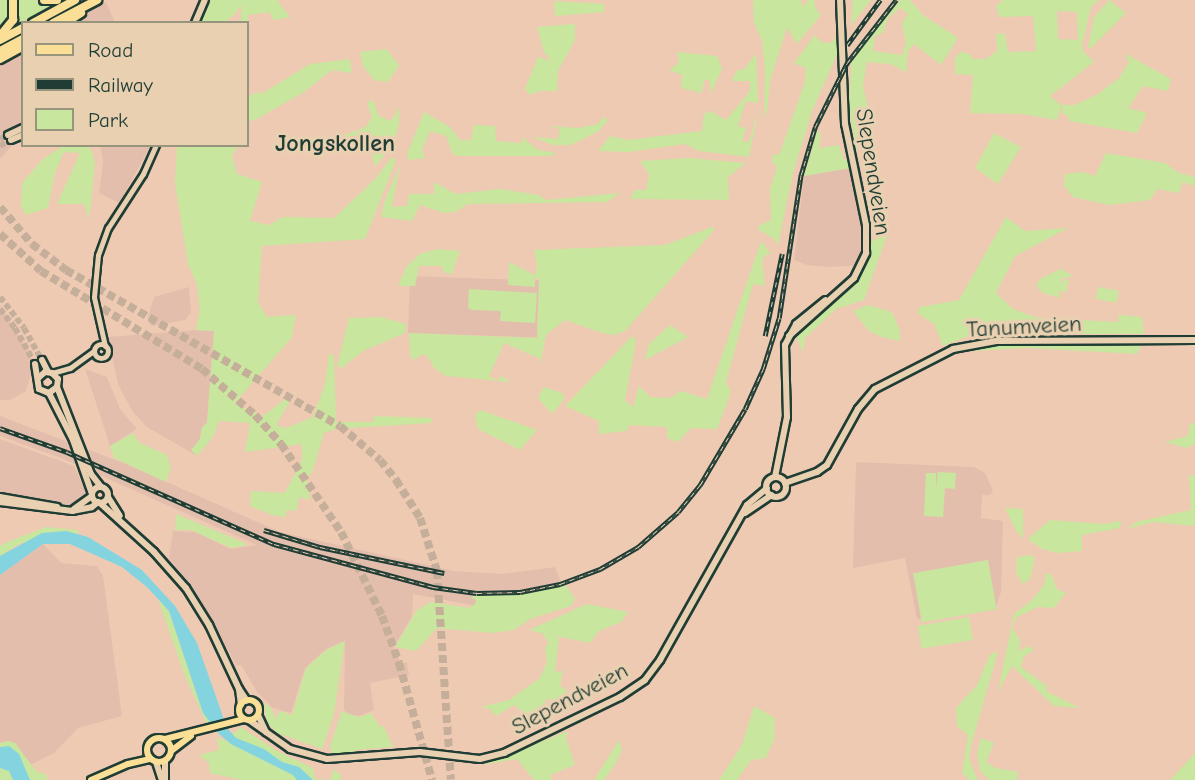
<!DOCTYPE html>
<style>
body{margin:0}
#map{position:relative;width:1195px;height:780px;overflow:hidden;background:#eecab3;font-family:"Comic Neue",sans-serif}
div>[style]{position:absolute}
.built>*{inset:0;background:#e4bead;transform-origin:0 0}
.green>*{inset:0;background:#c8e69e;transform-origin:0 0}
.water>*{inset:0;background:#84d4e0}
.secondary-tunnel>*{height:6px;margin-top:-3px;transform-origin:0;background:repeating-linear-gradient(90deg,#c5ae9a 0 6px,transparent 0 9px)}
.motorway-tunnel>*{height:8px;margin-top:-4px;transform-origin:0;background:repeating-linear-gradient(90deg,#c5ae9a 0 8px,transparent 0 12px)}
.roads{filter:drop-shadow(2px 0 #1f3d34) drop-shadow(-2px 0 #1f3d34) drop-shadow(0 2px #1f3d34) drop-shadow(0 -2px #1f3d34)}
.tertiary>*{height:5px;margin:-2.5px;padding:0 2.5px;transform-origin:2.5px;border-radius:2.5px;background:#e9d0b1}
.tertiary>.ring{margin:-2.5px;padding:0;box-sizing:content-box;background:none;border:5px solid #e9d0b1;border-radius:50%}
.secondary>*{height:6px;margin:-3px;padding:0 3px;transform-origin:3px;border-radius:3px;background:#e9d0b1}
.secondary>.ring{margin:-3px;padding:0;box-sizing:content-box;background:none;border:6px solid #e9d0b1;border-radius:50%}
.primary>*{height:6px;margin:-3px;padding:0 3px;transform-origin:3px;border-radius:3px;background:#fbdf96}
.primary>.ring{margin:-3px;padding:0;box-sizing:content-box;background:none;border:6px solid #fbdf96;border-radius:50%}
.motorway>*{height:8px;margin:-4px;padding:0 4px;transform-origin:4px;border-radius:4px;background:#fbdf96}
.rail>*{height:4.5px;margin-top:-2.25px;transform-origin:0;background:repeating-linear-gradient(90deg,#e9d0b1 0 5px,#1f3d34 0 10px);box-sizing:border-box;border-block:2px solid #1f3d34}
span{translate:-50% -50%;white-space:nowrap;text-align:center;line-height:1.15;-webkit-text-stroke:7px #e9d0b1;paint-order:stroke}
.street-label{font-size:23px;color:#1f3d34}
.neighbourhood-label{font-size:24px;color:#1f3d34;font-weight:700}
.legend{position:absolute;left:21px;top:21px;width:228px;height:126px;box-sizing:border-box;background:#e9d0b1;border:2px solid #98957f;margin:0;padding:9px 12px;list-style:none;font-size:21px;color:#1f3d34}
.legend li{display:flex;align-items:center;gap:14px;height:35px}
.legend b{width:35px;border:2px solid #98957f}
</style>
<div id="map">
<div class="built">
<div style="clip-path:polygon(106px 2px,115px 23px,68px 23px)"></div>
<div style="clip-path:polygon(23px 48px,23px 125px,8px 132px,14px 144px,0 159px,0 60px)"></div>
<div style="clip-path:polygon(100px 145px,151px 145px,119px 203px,99px 193px,103px 161px)"></div>
<div style="clip-path:polygon(860px 166px,872px 241px,865px 265px,826px 267px,807px 265px,794px 260px,804px 176px)"></div>
<div style="left:410px;top:276px;width:129px;height:57px;rotate:2deg"></div>
<div style="clip-path:polygon(189px 287px,191px 313px,185px 320px,151px 326px,148px 317px,154px 297px)"></div>
<div style="clip-path:polygon(0 305px,29px 350px,33px 366px,26px 391px,10px 400px,0 400px)"></div>
<div style="clip-path:polygon(196px 330px,214px 331px,207px 423px,202px 427px,200px 439px,191px 450px,197px 456px,147px 427px,132px 411px,118px 384px,108px 337px)"></div>
<div style="clip-path:polygon(85px 369px,107px 377px,120px 409px,137px 429px,110px 446px)"></div>
<div style="clip-path:polygon(0 416px,126px 464px,280px 532px,454px 571px,502px 574px,555px 567px,563px 587px,477px 606px,413px 594px,412px 616px,394px 647px,401px 663px,407px 663px,409px 675px,370px 683px,374px 710px,359px 716px,347px 714px,344px 709px,345px 641px,326px 649px,305px 668px,291px 713px,273px 708px,258px 693px,241px 665px,236px 665px,193px 588px,169px 558px,173px 531px,196px 532px,230px 549px,257px 545px,61px 458px,0 436px)"></div>
<div style="clip-path:polygon(0 439px,74px 466px,86px 492px,76px 508px,4px 492px,0 496px)"></div>
<div style="clip-path:polygon(856px 462px,974px 467px,985px 473px,993px 491px,990px 495px,982px 495px,981px 518px,1003px 521px,1001px 592px,995px 610px,917px 619px,905px 558px,853px 568px)"></div>
<div style="clip-path:polygon(43px 544px,61px 563px,97px 566px,103px 576px,122px 716px,78px 728px,54px 753px,26px 767px,0 747px,0 575px)"></div>
</div>
<div class="green">
<div style="clip-path:polygon(0 0,9px 0,10px 19px,0 31px)"></div>
<div style="clip-path:polygon(18px 0,33px 0,56px 5px,13px 26px,19px 14px)"></div>
<div style="clip-path:polygon(208px 0,277px 0,290px 17px,274px 20px,269px 12px,248px 15px,248px 24px,241px 23px,241px 5px,234px 15px,224px 23px,200px 23px)"></div>
<div style="clip-path:polygon(753px 0,801px 0,802px 7px,808px 0,815px 0,815px 7px,821px 15px,797px 44px,787px 27px,770px 81px,767px 110px,764px 119px,765px 68px,762px 41px,754px 22px)"></div>
<div style="clip-path:polygon(853px 0,871px 0,851px 25px)"></div>
<div style="clip-path:polygon(evenodd,899px 0,910px 0,923px 15px,958px 38px,941px 65px,914px 44px,908px 51px,906px 72px,890px 64px,867px 62px,863px 86px,868px 107px,854px 114px,859px 136px,857px 152px,849px 110px,851px 62px,873px 29px,899px 0,900px 8px,908px 14px,902px 23px,906px 43px,902px 55px,873px 51px,875px 36px,883px 33px,888px 18px,900px 8px)"></div>
<div style="clip-path:polygon(evenodd,1003px 0,1099px 0,1091px 7px,1082px 45px,1083px 51px,1094px 62px,1050px 96px,1061px 105px,1075px 105px,1098px 94px,1119px 78px,1129px 62px,1124px 53px,1171px 79px,1168px 91px,1143px 86px,1128px 108px,1147px 113px,1137px 133px,1069px 121px,1068px 116px,1062px 113px,1062px 105px,1057px 120px,1023px 114px,970px 113px,973px 75px,955px 74px,955px 58px,960px 52px,970px 54px,973px 59px,986px 59px,997px 51px,996px 33px,1005px 34px,1008px 52px,1036px 51px,1033px 16px,999px 17px,996px 6px,1003px 0,1057px 11px,1077px 12px,1078px 40px,1058px 39px,1057px 11px)"></div>
<div style="clip-path:polygon(1109px 0,1126px 13px,1090px 49px,1088px 47px,1094px 17px)"></div>
<div style="clip-path:polygon(554px 1px,604px 4px,604px 12px,555px 16px)"></div>
<div style="clip-path:polygon(575px 24px,575px 40px,558px 71px,557px 91px,539px 91px,530px 95px,525px 89px,538px 57px,551px 61px,544px 52px,537px 27px)"></div>
<div style="clip-path:polygon(815px 35px,821px 42px,831px 43px,835px 38px,839px 50px,812px 111px,793px 173px,778px 245px,773px 238px,759px 230px,758px 226px,771px 220px,770px 189px,777px 167px,772px 162px,773px 154px,779px 155px,805px 82px,806px 68px,794px 63px)"></div>
<div style="clip-path:polygon(387px 49px,399px 66px,388px 82px,374px 80px,363px 66px,360px 52px)"></div>
<div style="clip-path:polygon(677px 52px,717px 56px,722px 69px,711px 93px,709px 80px,704px 80px,702px 93px,681px 88px,682px 75px,669px 70px,679px 63px)"></div>
<div style="clip-path:polygon(756px 54px,758px 103px,746px 101px,738px 126px,746px 128px,742px 141px,749px 142px,759px 107px,749px 157px,699px 151px,685px 144px,629px 152px,598px 151px,610px 136px,628px 140px,702px 131px,704px 114px,710px 111px,726px 120px,750px 91px,750px 81px,732px 81px,737px 70px,743px 70px)"></div>
<div style="clip-path:polygon(350px 59px,352px 73px,332px 70px,304px 92px,255px 120px,247px 121px,247px 97px,258px 92px,261px 94px,310px 64px)"></div>
<div style="clip-path:polygon(373px 100px,379px 116px,391px 121px,399px 107px,399px 125px,392px 146px,375px 167px,369px 143px,345px 152px,339px 137px,366px 127px,372px 117px,367px 103px)"></div>
<div style="clip-path:polygon(424px 112px,450px 127px,460px 140px,471px 140px,474px 125px,495px 126px,496px 141px,522px 143px,522px 137px,538px 150px,557px 153px,549px 156px,457px 156px,452px 153px,446px 136px,430px 131px,422px 150px,425px 158px,408px 160px,407px 154px)"></div>
<div style="clip-path:polygon(603px 117px,608px 120px,599px 131px,571px 145px,553px 145px,532px 137px,558px 139px,560px 129px,549px 126px,579px 128px,598px 124px)"></div>
<div style="clip-path:polygon(817px 131px,821px 133px,819px 148px,839px 145px,844px 160px,850px 160px,850px 168px,804px 176px)"></div>
<div style="clip-path:polygon(994px 133px,1021px 147px,998px 184px,975px 168px)"></div>
<div style="clip-path:polygon(64px 145px,88px 145px,93px 154px,95px 165px,89px 219px,84px 204px,57px 204px,80px 153px,64px 152px,55px 173px,48px 208px,26px 215px,21px 206px,22px 183px,43px 159px)"></div>
<div style="clip-path:polygon(177px 145px,238px 145px,232px 156px,237px 174px,262px 182px,250px 221px,269px 225px,283px 217px,334px 218px,375px 179px,392px 157px,396px 160px,365px 239px,262px 246px,258px 302px,267px 317px,296px 315px,292px 337px,234px 404px,263px 416px,296px 391px,276px 425px,286px 428px,313px 417px,325px 384px,329px 354px,334px 355px,336px 422px,373px 422px,374px 416px,432px 418px,431px 423px,336px 429px,324px 433px,313px 470px,307px 478px,310px 500px,299px 497px,297px 510px,286px 511px,286px 517px,272px 515px,250px 506px,251px 491px,285px 493px,302px 460px,302px 444px,245px 452px,250px 423px,219px 421px,213px 437px,197px 456px,191px 450px,200px 439px,202px 427px,207px 423px,214px 331px,196px 330px,200px 311px,197px 285px,188px 264px,175px 183px)"></div>
<div style="clip-path:polygon(1106px 153px,1165px 163px,1179px 173px,1195px 177px,1195px 186px,1183px 182px,1179px 193px,1157px 189px,1150px 200px,1109px 205px,1073px 197px,1064px 186px,1065px 174px,1083px 172px,1095px 176px)"></div>
<div style="clip-path:polygon(689px 158px,746px 163px,728px 177px,729px 200px,630px 199px,635px 190px,646px 190px,649px 174px,640px 161px)"></div>
<div style="clip-path:polygon(400px 165px,392px 207px,407px 206px,409px 194px,434px 194px,434px 182px,456px 194px,500px 189px,539px 195px,546px 200px,620px 193px,607px 202px,468px 204px,455px 212px,444px 213px,420px 205px,412px 221px,381px 217px,385px 200px)"></div>
<div style="clip-path:polygon(1006px 217px,1025px 231px,1068px 228px,1015px 256px,996px 293px,1013px 309px,1038px 318px,1118px 322px,1119px 315px,1142px 317px,1144px 334px,974px 334px,943px 346px,934px 324px,917px 313px,920px 307px,959px 300px)"></div>
<div style="clip-path:polygon(712px 227px,715px 229px,625px 331px,614px 335px,602px 333px,565px 320px,546px 335px,540px 365px,539px 358px,504px 343px,489px 376px,497px 380px,502px 376px,510px 382px,520px 383px,446px 376px,434px 368px,428px 357px,422px 354px,414px 360px,410px 355px,409px 333px,537px 338px,539px 280px,535px 276px,535px 287px,508px 285px,509px 262px,535px 275px,537px 266px,534px 250px,665px 245px)"></div>
<div style="clip-path:polygon(888px 233px,864px 300px,836px 309px,805px 338px,803px 353px,795px 333px,858px 276px,865px 265px,872px 241px)"></div>
<div style="clip-path:polygon(761px 241px,771px 254px,765px 255px,762px 261px,765px 286px,753px 284px,726px 382px,731px 392px,717px 429px,691px 428px,678px 442px,667px 438px,667px 427px,629px 425px,627px 431px,599px 434px,599px 421px,565px 406px,632px 336px,636px 341px,625px 400px,633px 407px,639px 386px,650px 397px,670px 398px,681px 391px,707px 399px)"></div>
<div style="clip-path:polygon(437px 249px,460px 251px,452px 274px,443px 272px,442px 266px,419px 266px,415px 286px,398px 286px,406px 267px,420px 254px)"></div>
<div style="clip-path:polygon(1061px 269px,1073px 276px,1060px 279px,1063px 283px,1065px 279px,1069px 280px,1066px 292px,1058px 291px,1061px 298px,1043px 293px,1038px 288px,1037px 284px,1040px 279px)"></div>
<div style="left:1098px;top:287px;width:21px;height:12px;rotate:11deg"></div>
<div style="clip-path:polygon(469px 289px,537px 293px,535px 323px,500px 321px,501px 311px,472px 310px,468px 308px)"></div>
<div style="clip-path:polygon(868px 305px,892px 312px,900px 331px,900px 341px,882px 337px,869px 331px,853px 311px)"></div>
<div style="clip-path:polygon(381px 317px,406px 324px,405px 333px,363px 351px,342px 368px,337px 366px,349px 318px)"></div>
<div style="clip-path:polygon(670px 325px,688px 337px,645px 360px,649px 344px)"></div>
<div style="clip-path:polygon(1142px 344px,1137px 354px,1028px 348px,955px 352px,986px 346px)"></div>
<div style="clip-path:polygon(544px 387px,562px 393px,565px 398px,552px 414px,538px 398px)"></div>
<div style="clip-path:polygon(480px 410px,537px 430px,520px 450px,478px 429px,475px 415px)"></div>
<div style="clip-path:polygon(1195px 423px,1195px 444px,1186px 448px,1165px 442px,1188px 436px,1190px 424px)"></div>
<div style="clip-path:polygon(133px 433px,140px 443px,167px 455px,171px 468px,166px 482px,114px 458px,110px 446px)"></div>
<div style="clip-path:polygon(938px 472px,956px 473px,955px 489px,945px 488px,943px 517px,924px 516px,926px 473px,936px 473px,936px 488px)"></div>
<div style="clip-path:polygon(1189px 475px,1195px 476px,1195px 526px,1153px 522px,1127px 529px,1136px 522px,1191px 510px)"></div>
<div style="clip-path:polygon(1005px 508px,1023px 509px,1023px 539px,1015px 529px)"></div>
<div style="clip-path:polygon(176px 514px,245px 543px,248px 545px,231px 548px,191px 530px,175px 530px)"></div>
<div style="clip-path:polygon(1050px 520px,1104px 524px,1121px 521px,1120px 528px,1082px 535px,1082px 551px,1057px 553px,1042px 549px,1028px 539px)"></div>
<div style="clip-path:polygon(46px 527px,78px 530px,78px 534px,61px 532px,19px 544px,0 556px,0 546px,5px 543px)"></div>
<div style="clip-path:polygon(1031px 555px,1035px 558px,1030px 579px,1023px 584px,1016px 573px,1017px 557px)"></div>
<div style="left:988px;top:560px;width:50px;height:76px;rotate:80deg"></div>
<div style="clip-path:polygon(1046px 573px,1051px 574px,1057px 589px,1066px 593px,1054px 608px,1038px 607px,1017px 617px,1012px 627px,1020px 640px,1019px 651px,1028px 646px,1034px 650px,1024px 656px,1021px 667px,1047px 686px,1046px 691px,1080px 708px,1054px 706px,1012px 666px,998px 692px,1014px 614px,1032px 600px,1044px 585px)"></div>
<div style="clip-path:polygon(565px 585px,575px 598px,571px 606px,530px 619px,514px 630px,492px 633px,437px 628px,416px 651px,395px 647px,417px 610px,431px 602px,469px 608px,475px 604px,476px 600px,471px 597px,475px 595px,531px 593px)"></div>
<div style="clip-path:polygon(158px 599px,169px 611px,197px 696px,211px 722px,207px 724px,184px 674px)"></div>
<div style="clip-path:polygon(587px 604px,628px 612px,621px 622px,599px 631px,590px 643px,551px 635px,559px 638px,555px 672px,563px 671px,560px 686px,567px 690px,561px 704px,547px 698px,543px 707px,528px 716px,514px 705px,496px 716px,490px 709px,480px 707px,509px 700px,540px 678px,547px 662px,545px 648px,549px 643px,542px 633px,529px 630px)"></div>
<div style="left:969px;top:617px;width:23px;height:52px;rotate:80deg"></div>
<div style="clip-path:polygon(345px 641px,334px 714px,322px 749px,277px 733px,267px 722px,264px 703px,272px 709px,275px 719px,280px 711px,292px 715px,306px 668px,326px 650px)"></div>
<div style="clip-path:polygon(998px 652px,971px 746px,969px 759px,978px 780px,969px 780px,962px 773px,968px 735px,957px 726px,956px 708px,977px 685px,990px 654px)"></div>
<div style="clip-path:polygon(754px 706px,775px 718px,775px 738px,766px 758px,751px 760px,737px 780px,719px 780px,742px 745px)"></div>
<div style="clip-path:polygon(342px 711px,358px 717px,371px 713px,380px 727px,384px 726px,393px 747px,356px 750px,350px 755px,333px 757px,330px 746px)"></div>
<div style="clip-path:polygon(241px 727px,277px 751px,313px 768px,315px 779px,330px 780px,334px 769px,342px 776px,340px 780px,242px 780px,210px 773px,209px 763px,199px 755px,219px 750px,217px 737px,226px 741px)"></div>
<div style="clip-path:polygon(568px 731px,566px 738px,575px 765px,550px 775px,552px 780px,534px 780px,517px 759px,483px 765px)"></div>
<div style="clip-path:polygon(981px 738px,994px 743px,986px 762px,996px 768px,1018px 772px,1017px 780px,989px 780px,980px 771px,977px 753px)"></div>
<div style="clip-path:polygon(619px 740px,622px 750px,616px 763px,604px 780px,594px 780px)"></div>
<div style="clip-path:polygon(8px 741px,15px 743px,36px 771px,47px 775px,47px 780px,0 780px,0 743px)"></div>
<div style="clip-path:polygon(1195px 753px,1195px 780px,1170px 780px)"></div>
</div>
<div class="water">
<div style="clip-path:polygon(66px 531px,88px 537px,142px 570px,175px 606px,197px 643px,227px 728px,236px 738px,264px 749px,282px 762px,299px 767px,313px 780px,297px 780px,293px 775px,231px 744px,219px 734px,203px 713px,169px 611px,148px 588px,122px 567px,70px 544px,43px 544px,0 575px,0 556px,42px 533px)"></div>
<div style="clip-path:polygon(9px 746px,19px 754px,30px 780px,13px 780px,9px 771px,0 768px,0 747px)"></div>
</div>
<div class="secondary-tunnel">
<div style="left:0;top:139px;width:9px;rotate:-27deg"></div>
<div style="left:0;top:146px;width:13px;rotate:-29deg"></div>
<div style="left:0;top:297px;width:39px;rotate:52deg"></div>
<div style="left:24px;top:328px;width:37px;rotate:61deg"></div>
<div style="left:0;top:309px;width:24px;rotate:52deg"></div>
<div style="left:15px;top:328px;width:41px;rotate:60.9deg"></div>
</div>
<div class="motorway-tunnel">
<div style="left:0;top:207px;width:49px;rotate:49.1deg"></div>
<div style="left:32px;top:244px;width:43px;rotate:37.4deg"></div>
<div style="left:66px;top:270px;width:315px;rotate:29.7deg"></div>
<div style="left:340px;top:426px;width:52px;rotate:40.4deg"></div>
<div style="left:380px;top:460px;width:26px;rotate:51deg"></div>
<div style="left:396px;top:480px;width:45px;rotate:57.7deg"></div>
<div style="left:420px;top:518px;width:56px;rotate:72.2deg"></div>
<div style="left:437px;top:571px;width:209px;rotate:86.2deg"></div>
<div style="left:0;top:234px;width:55px;rotate:42.1deg"></div>
<div style="left:41px;top:271px;width:188px;rotate:31.3deg"></div>
<div style="left:202px;top:369px;width:70px;rotate:41deg"></div>
<div style="left:255px;top:415px;width:39px;rotate:48deg"></div>
<div style="left:281px;top:444px;width:107px;rotate:55.7deg"></div>
<div style="left:341px;top:532px;width:93px;rotate:64deg"></div>
<div style="left:382px;top:616px;width:50px;rotate:70.1deg"></div>
<div style="left:399px;top:663px;width:122px;rotate:74.2deg"></div>
</div>
<div class="roads">
<div class="tertiary">
<div class="ring" style="left:94px;top:344px;width:9px;height:9px"></div>
<div style="left:105px;top:346px;width:50px;rotate:-102.7deg"></div>
<div style="left:94px;top:297px;width:42px;rotate:-84.6deg"></div>
<div style="left:98px;top:255px;width:29px;rotate:-70deg"></div>
<div style="left:108px;top:228px;width:64px;rotate:-57.1deg"></div>
<div style="left:143px;top:174px;width:32px;rotate:-66deg"></div>
<div style="left:52px;top:373px;width:19px;rotate:-16deg"></div>
<div style="left:70px;top:368px;width:29px;rotate:-36deg"></div>
</div>
<div class="secondary">
<div style="left:195px;top:23px;width:25px;rotate:-67deg"></div>
<div style="left:8px;top:135px;width:17px;rotate:-25deg"></div>
<div style="left:11px;top:140px;width:13px;rotate:-23deg"></div>
<div style="left:789px;top:336px;width:87px;rotate:-41.7deg"></div>
<div style="left:854px;top:278px;width:28px;rotate:-64deg"></div>
<div style="left:866px;top:253px;width:28px;rotate:-90deg"></div>
<div style="left:866px;top:225px;width:103px;rotate:-101.7deg"></div>
<div style="left:845px;top:124px;width:124px;rotate:-92.3deg"></div>
<div style="left:42px;top:360px;width:13px;rotate:63deg"></div>
<div style="left:35px;top:364px;width:25px;rotate:81deg"></div>
<div style="left:39px;top:389px;width:11px;rotate:22deg"></div>
<div style="left:49px;top:393px;width:10px;rotate:-37deg"></div>
<div style="left:57px;top:387px;width:8px;rotate:-83deg"></div>
<div style="left:58px;top:379px;width:8px;rotate:-135deg"></div>
<div style="left:52px;top:373px;width:7px;rotate:-172deg"></div>
<div style="left:45px;top:372px;width:9px;rotate:139deg"></div>
<div style="left:57px;top:387px;width:93px;rotate:68.7deg"></div>
<div style="left:91px;top:474px;width:16px;rotate:52deg"></div>
<div style="left:49px;top:393px;width:53px;rotate:62.9deg"></div>
<div style="left:73px;top:440px;width:57px;rotate:70.6deg"></div>
<div style="left:775px;top:477px;width:61px;rotate:-78.7deg"></div>
<div style="left:787px;top:417px;width:72px;rotate:-91.6deg"></div>
<div style="left:785px;top:345px;width:24px;rotate:-62deg"></div>
<div style="left:796px;top:324px;width:38px;rotate:-39deg"></div>
<div class="ring" style="left:766px;top:477px;width:14px;height:14px"></div>
<div style="left:785px;top:483px;width:34px;rotate:-19deg"></div>
<div style="left:817px;top:472px;width:12px;rotate:-35deg"></div>
<div style="left:827px;top:465px;width:64px;rotate:-61deg"></div>
<div style="left:858px;top:409px;width:26px;rotate:-50deg"></div>
<div style="left:875px;top:389px;width:88px;rotate:-27.1deg"></div>
<div style="left:953px;top:349px;width:44px;rotate:-10.5deg"></div>
<div style="left:996px;top:341px;width:199px;rotate:-0.3deg"></div>
<div class="ring" style="left:92px;top:487px;width:10px;height:10px"></div>
<div style="left:0;top:497px;width:58px;rotate:10deg"></div>
<div style="left:108px;top:497px;width:22px;rotate:58deg"></div>
<div style="left:0;top:502px;width:73px;rotate:7.1deg"></div>
<div style="left:72px;top:511px;width:20px;rotate:-11deg"></div>
<div style="left:92px;top:507px;width:8px;rotate:-40deg"></div>
<div style="left:100px;top:503px;width:73px;rotate:42.2deg"></div>
<div style="left:154px;top:552px;width:48px;rotate:48.4deg"></div>
<div style="left:186px;top:588px;width:44px;rotate:58.1deg"></div>
<div style="left:209px;top:625px;width:71px;rotate:64.9deg"></div>
<div style="left:239px;top:689px;width:14px;rotate:56deg"></div>
<div style="left:74px;top:509px;width:22px;rotate:-36deg"></div>
<div style="left:745px;top:513px;width:32px;rotate:-34deg"></div>
<div style="left:239px;top:689px;width:16px;rotate:83deg"></div>
<div style="left:258px;top:715px;width:19px;rotate:65deg"></div>
<div style="left:249px;top:720px;width:50px;rotate:35.3deg"></div>
<div style="left:290px;top:749px;width:38px;rotate:15deg"></div>
<div style="left:327px;top:759px;width:93px;rotate:-4.3deg"></div>
<div style="left:420px;top:752px;width:60px;rotate:6.7deg"></div>
<div style="left:480px;top:759px;width:25px;rotate:-14deg"></div>
<div style="left:504px;top:753px;width:129px;rotate:-25.8deg"></div>
<div style="left:620px;top:697px;width:30px;rotate:-34deg"></div>
<div style="left:645px;top:680px;width:25px;rotate:-53deg"></div>
<div style="left:660px;top:660px;width:178px;rotate:-60.7deg"></div>
<div style="left:747px;top:505px;width:26px;rotate:-40deg"></div>
<div style="left:156px;top:762px;width:19px;rotate:72deg"></div>
<div style="left:165px;top:780px;width:19px;rotate:-90deg"></div>
</div>
<div class="primary">
<div class="ring" style="left:239px;top:700px;width:14px;height:14px"></div>
<div class="ring" style="left:147px;top:738px;width:18px;height:18px"></div>
<div style="left:165px;top:739px;width:81px;rotate:-14.2deg"></div>
<div style="left:171px;top:751px;width:25px;rotate:-37deg"></div>
<div style="left:91px;top:780px;width:40px;rotate:-23.4deg"></div>
<div style="left:128px;top:764px;width:23px;rotate:-13deg"></div>
</div>
<div class="motorway">
<div style="left:44px;top:0;width:13px"></div>
<div style="left:33px;top:23px;width:48px;rotate:-28.7deg"></div>
<div style="left:53px;top:23px;width:50px;rotate:-27.6deg"></div>
<div style="left:65px;top:23px;width:19px;rotate:-32deg"></div>
<div style="left:0;top:36px;width:21px;rotate:-51deg"></div>
<div style="left:13px;top:20px;width:20px;rotate:-90deg"></div>
<div style="left:0;top:40px;width:26px;rotate:-28deg"></div>
<div style="left:0;top:51px;width:26px;rotate:-28deg"></div>
<div style="left:0;top:59px;width:26px;rotate:-29deg"></div>
</div>
</div>
<div class="rail">
<div style="left:847px;top:45px;width:56px;rotate:-53.7deg"></div>
<div style="left:765px;top:336px;width:84px;rotate:-78.3deg"></div>
<div style="left:0;top:428px;width:71px;rotate:19.7deg"></div>
<div style="left:67px;top:452px;width:227px;rotate:24deg"></div>
<div style="left:274px;top:544px;width:165px;rotate:15.1deg"></div>
<div style="left:433px;top:587px;width:44px;rotate:7.8deg"></div>
<div style="left:477px;top:593px;width:43px;rotate:-1.3deg"></div>
<div style="left:520px;top:592px;width:41px;rotate:-11.3deg"></div>
<div style="left:560px;top:584px;width:43px;rotate:-20.6deg"></div>
<div style="left:600px;top:569px;width:44px;rotate:-30.1deg"></div>
<div style="left:638px;top:547px;width:53px;rotate:-41.2deg"></div>
<div style="left:678px;top:512px;width:35px;rotate:-51deg"></div>
<div style="left:700px;top:485px;width:88px;rotate:-59.4deg"></div>
<div style="left:745px;top:409px;width:44px;rotate:-65.8deg"></div>
<div style="left:763px;top:369px;width:53px;rotate:-72.6deg"></div>
<div style="left:779px;top:318px;width:145px;rotate:-81.3deg"></div>
<div style="left:801px;top:175px;width:50px;rotate:-73.7deg"></div>
<div style="left:815px;top:127px;width:72px;rotate:-63.4deg"></div>
<div style="left:847px;top:63px;width:80px;rotate:-52.1deg"></div>
<div style="left:264px;top:530px;width:59px;rotate:16.9deg"></div>
<div style="left:320px;top:547px;width:127px;rotate:11.8deg"></div>
</div>
<div class="street-label">
<span style="left:873px;top:172px;rotate:81deg">Slependveien</span>
<span style="left:1024px;top:327px;rotate:-3deg">Tanumveien</span>
<span style="left:570px;top:699px;rotate:-28deg">Slependveien</span>
</div>
<div class="neighbourhood-label">
<span style="left:335px;top:144px">Jongskollen</span>
</div>
<ul class="legend">
<li><b style="height:9px;background:#fbdf96"></b>Road</li>
<li><b style="height:9px;background:#1f3d34"></b>Railway</li>
<li><b style="height:19px;background:#c8e69e"></b>Park</li>
</ul>
</div>
